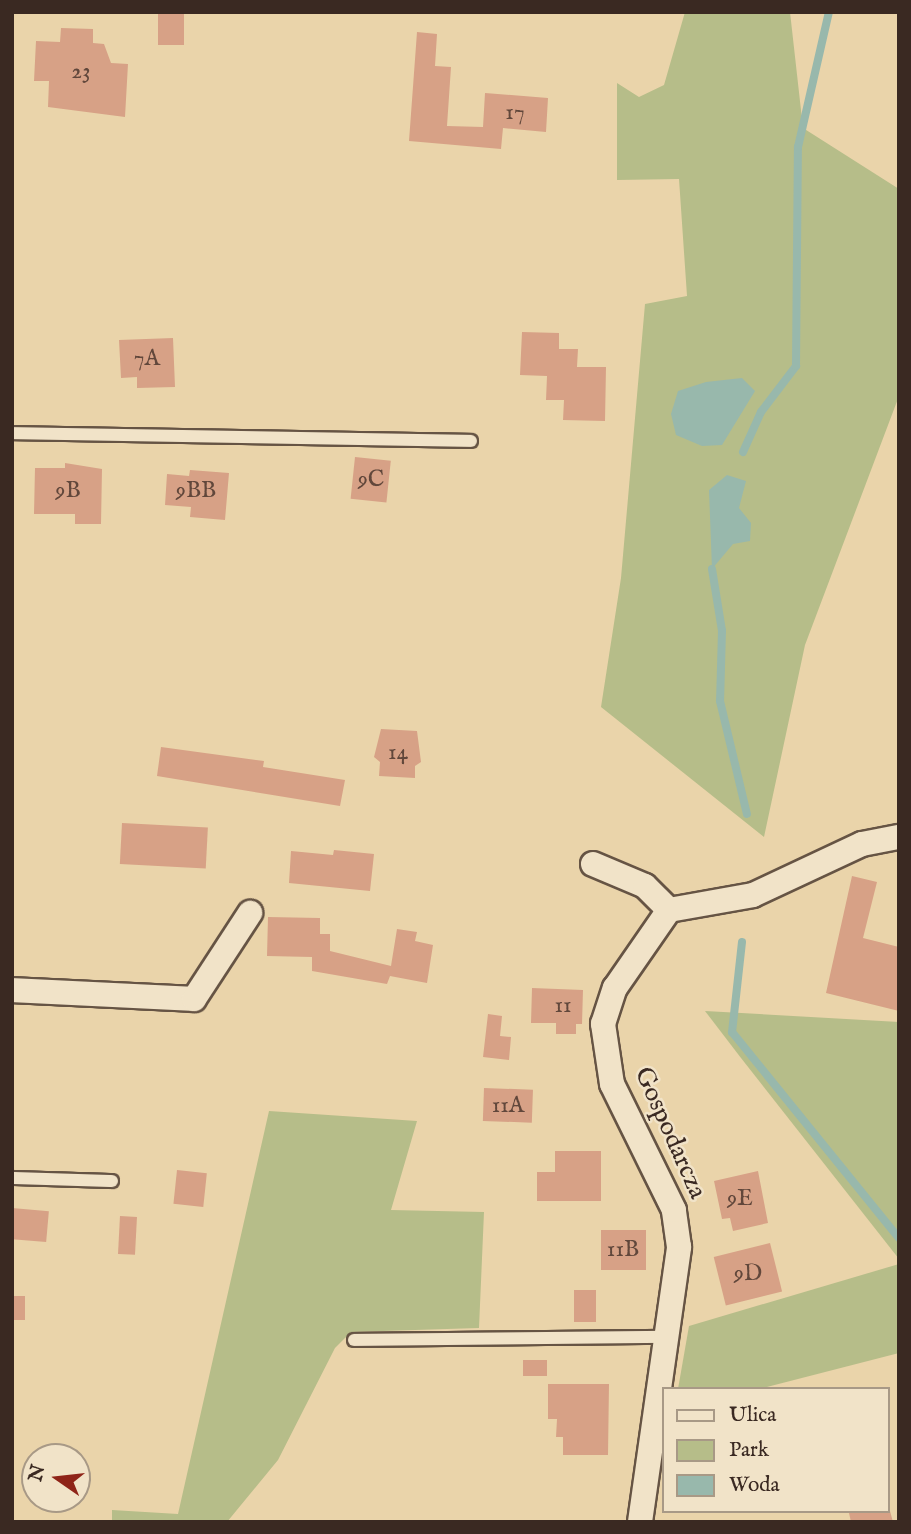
<!DOCTYPE html>
<style>
body{margin:0}
#map{position:relative;width:911px;height:1534px;overflow:hidden;background:#ead4aa;font-family:"IM FELL English",serif}
div>[style]{position:absolute}
.green>*{inset:0;background:#b6bd89}
.water>*{inset:0;background:#98b8ac}
.stream>*{height:8px;margin:-4px;padding:0 4px;transform-origin:4px;border-radius:4px;background:#98b8ac}
.building>*{inset:0;background:#d7a186;transform-origin:0 0}
.roads{filter:drop-shadow(2px 0 #665444) drop-shadow(-2px 0 #665444) drop-shadow(0 2px #665444) drop-shadow(0 -2px #665444)}
.service>*{height:12px;margin:-6px;padding:0 6px;transform-origin:6px;border-radius:6px;background:#f1e3c8}
.minor>*{height:24px;margin:-12px;padding:0 12px;transform-origin:12px;border-radius:12px;background:#f1e3c8}
span{translate:-50% -50%;white-space:nowrap;text-align:center;line-height:1.15;-webkit-text-stroke:5px #f1e3c8;paint-order:stroke}
.number-label{font-size:23px;color:#61473b}
.number-label span{-webkit-text-stroke-width:0}
.street-label{font-size:26px;color:#3a2922}
.frame{position:absolute;inset:0;border:14px solid #3a2922;pointer-events:none}
.legend{position:absolute;left:662px;top:1387px;width:228px;height:126px;box-sizing:border-box;background:#f1e3c8;border:2px solid #a89986;margin:0;padding:9px 12px;list-style:none;font-size:21px;color:#3a2922}
.legend li{display:flex;align-items:center;gap:14px;height:35px}
.legend b{width:35px;border:2px solid #a89986}
.north{position:absolute;left:21px;top:1443px;width:70px;height:70px;box-sizing:border-box;background:#f1e3c8;border:2px solid #a89986;border-radius:50%;rotate:284deg;font-size:19px;font-weight:700;line-height:28px;text-align:center;color:#3a2922}
.north::after{content:'';display:block;margin:auto;width:24px;height:32px;background:#8f2418;clip-path:polygon(50% 0,100% 100%,50% 72%,0 100%)}
</style>
<div id="map">
<div class="green">
<div style="clip-path:polygon(685px 12px,790px 12px,803px 128px,899px 189px,899px 396px,805px 645px,764px 837px,601px 707px,621px 578px,645px 304px,687px 296px,679px 179px,617px 180px,617px 83px,639px 97px,664px 85px)"></div>
<div style="clip-path:polygon(705px 1011px,899px 1022px,899px 1259px,741px 1058px)"></div>
<div style="clip-path:polygon(269px 1111px,417px 1121px,391px 1210px,484px 1212px,479px 1328px,351px 1332px,335px 1348px,278px 1460px,227px 1522px,112px 1522px,112px 1510px,178px 1514px)"></div>
<div style="clip-path:polygon(899px 1264px,899px 1353px,759px 1389px,678px 1389px,689px 1326px)"></div>
</div>
<div class="water">
<div style="clip-path:polygon(742px 378px,755px 391px,722px 445px,702px 446px,676px 435px,671px 414px,678px 391px,706px 382px)"></div>
<div style="clip-path:polygon(727px 475px,746px 481px,739px 508px,751px 523px,750px 541px,733px 544px,712px 569px,709px 490px)"></div>
</div>
<div class="stream">
<div style="left:743px;top:452px;width:44px;rotate:-65.8deg"></div>
<div style="left:761px;top:412px;width:58px;rotate:-52.7deg"></div>
<div style="left:796px;top:366px;width:219px;rotate:-89.5deg"></div>
<div style="left:798px;top:147px;width:139px;rotate:-77.1deg"></div>
<div style="left:712px;top:569px;width:63px;rotate:80.8deg"></div>
<div style="left:722px;top:631px;width:70px;rotate:91.6deg"></div>
<div style="left:720px;top:701px;width:116px;rotate:76.6deg"></div>
<div style="left:742px;top:942px;width:91px;rotate:96.3deg"></div>
<div style="left:732px;top:1032px;width:265px;rotate:51deg"></div>
</div>
<div class="building">
<div style="left:158px;top:12px;width:26px;height:33px"></div>
<div style="clip-path:polygon(61px 28px,93px 29px,93px 43px,104px 44px,111px 63px,128px 64px,125px 117px,48px 107px,49px 81px,34px 81px,36px 41px,60px 42px)"></div>
<div style="clip-path:polygon(417px 32px,437px 34px,435px 66px,451px 67px,447px 126px,483px 127px,485px 93px,548px 98px,546px 132px,503px 128px,501px 149px,409px 141px)"></div>
<div style="clip-path:polygon(522px 332px,559px 333px,559px 349px,578px 349px,577px 367px,606px 367px,605px 421px,563px 420px,564px 400px,546px 400px,547px 376px,520px 375px)"></div>
<div style="clip-path:polygon(173px 338px,175px 387px,137px 388px,137px 377px,121px 378px,119px 340px)"></div>
<div style="left:355px;top:457px;width:36px;height:42px;rotate:6deg"></div>
<div style="clip-path:polygon(65px 463px,102px 469px,101px 524px,75px 524px,75px 514px,34px 514px,35px 468px,65px 468px)"></div>
<div style="clip-path:polygon(190px 470px,229px 473px,225px 520px,190px 517px,191px 507px,165px 505px,167px 474px,189px 476px)"></div>
<div style="clip-path:polygon(381px 729px,417px 731px,421px 762px,415px 766px,415px 778px,379px 776px,380px 762px,374px 757px)"></div>
<div style="clip-path:polygon(161px 747px,264px 761px,263px 767px,345px 780px,340px 806px,157px 776px)"></div>
<div style="left:122px;top:823px;width:86px;height:41px;rotate:3deg"></div>
<div style="clip-path:polygon(334px 850px,374px 854px,370px 891px,289px 883px,291px 851px,333px 855px)"></div>
<div style="clip-path:polygon(852px 876px,877px 882px,863px 938px,899px 947px,899px 1011px,826px 993px)"></div>
<div style="clip-path:polygon(268px 917px,320px 918px,320px 934px,330px 934px,330px 951px,391px 966px,397px 929px,417px 932px,415px 941px,433px 945px,427px 983px,390px 976px,387px 984px,312px 971px,312px 957px,267px 956px)"></div>
<div style="clip-path:polygon(532px 988px,583px 990px,582px 1024px,576px 1024px,576px 1034px,556px 1034px,556px 1023px,531px 1023px)"></div>
<div style="clip-path:polygon(488px 1014px,502px 1016px,500px 1036px,511px 1037px,509px 1060px,483px 1057px)"></div>
<div style="left:484px;top:1088px;width:49px;height:33px;rotate:2deg"></div>
<div style="clip-path:polygon(555px 1151px,601px 1151px,601px 1201px,537px 1201px,537px 1172px,555px 1172px)"></div>
<div style="left:177px;top:1170px;width:30px;height:34px;rotate:6deg"></div>
<div style="clip-path:polygon(758px 1171px,768px 1223px,733px 1231px,730px 1218px,722px 1219px,714px 1181px)"></div>
<div style="left:12px;top:1208px;width:37px;height:31px;rotate:5deg"></div>
<div style="left:120px;top:1216px;width:17px;height:38px;rotate:3deg"></div>
<div style="left:601px;top:1230px;width:45px;height:40px"></div>
<div style="left:770px;top:1243px;width:50px;height:58px;rotate:76deg"></div>
<div style="left:574px;top:1290px;width:22px;height:32px"></div>
<div style="left:12px;top:1296px;width:13px;height:24px"></div>
<div style="left:523px;top:1360px;width:24px;height:16px"></div>
<div style="clip-path:polygon(548px 1384px,609px 1384px,608px 1455px,563px 1455px,563px 1437px,556px 1437px,557px 1419px,548px 1419px)"></div>
<div style="clip-path:polygon(890px 1511px,893px 1522px,851px 1522px,849px 1513px)"></div>
</div>
<div class="roads">
<div class="service">
<div style="left:12px;top:433px;width:459px;rotate:1deg"></div>
<div style="left:12px;top:1178px;width:100px;rotate:1.7deg"></div>
<div style="left:354px;top:1340px;width:310px;rotate:-0.6deg"></div>
</div>
<div class="minor">
<div style="left:593px;top:864px;width:56px;rotate:22.9deg"></div>
<div style="left:645px;top:886px;width:34px;rotate:45deg"></div>
<div style="left:669px;top:910px;width:85px;rotate:-10.1deg"></div>
<div style="left:753px;top:895px;width:120px;rotate:-25.1deg"></div>
<div style="left:862px;top:844px;width:38px;rotate:-11deg"></div>
<div style="left:12px;top:990px;width:182px;rotate:2.8deg"></div>
<div style="left:194px;top:999px;width:103px;rotate:-56.9deg"></div>
<div style="left:640px;top:1522px;width:278px;rotate:-81.9deg"></div>
<div style="left:679px;top:1247px;width:37px;rotate:-98deg"></div>
<div style="left:674px;top:1210px;width:140px;rotate:-116.2deg"></div>
<div style="left:612px;top:1084px;width:61px;rotate:-98.5deg"></div>
<div style="left:603px;top:1024px;width:38px;rotate:-72deg"></div>
<div style="left:615px;top:988px;width:95px;rotate:-55.3deg"></div>
</div>
</div>
<div class="number-label">
<span style="left:81px;top:72px">23</span>
<span style="left:515px;top:113px">17</span>
<span style="left:147px;top:359px">7A</span>
<span style="left:371px;top:480px">9C</span>
<span style="left:68px;top:491px">9B</span>
<span style="left:196px;top:491px">9BB</span>
<span style="left:398px;top:753px">14</span>
<span style="left:563px;top:1006px">11</span>
<span style="left:508px;top:1106px">11A</span>
<span style="left:740px;top:1199px">9E</span>
<span style="left:623px;top:1250px">11B</span>
<span style="left:748px;top:1274px">9D</span>
</div>
<div class="street-label">
<span style="left:670px;top:1133px;rotate:66deg">Gospodarcza</span>
</div>
<div class="frame"></div>
<ul class="legend">
<li><b style="height:9px;background:#f1e3c8"></b>Ulica</li>
<li><b style="height:19px;background:#b6bd89"></b>Park</li>
<li><b style="height:19px;background:#98b8ac"></b>Woda</li>
</ul>
<div class="north">N</div>
</div>
